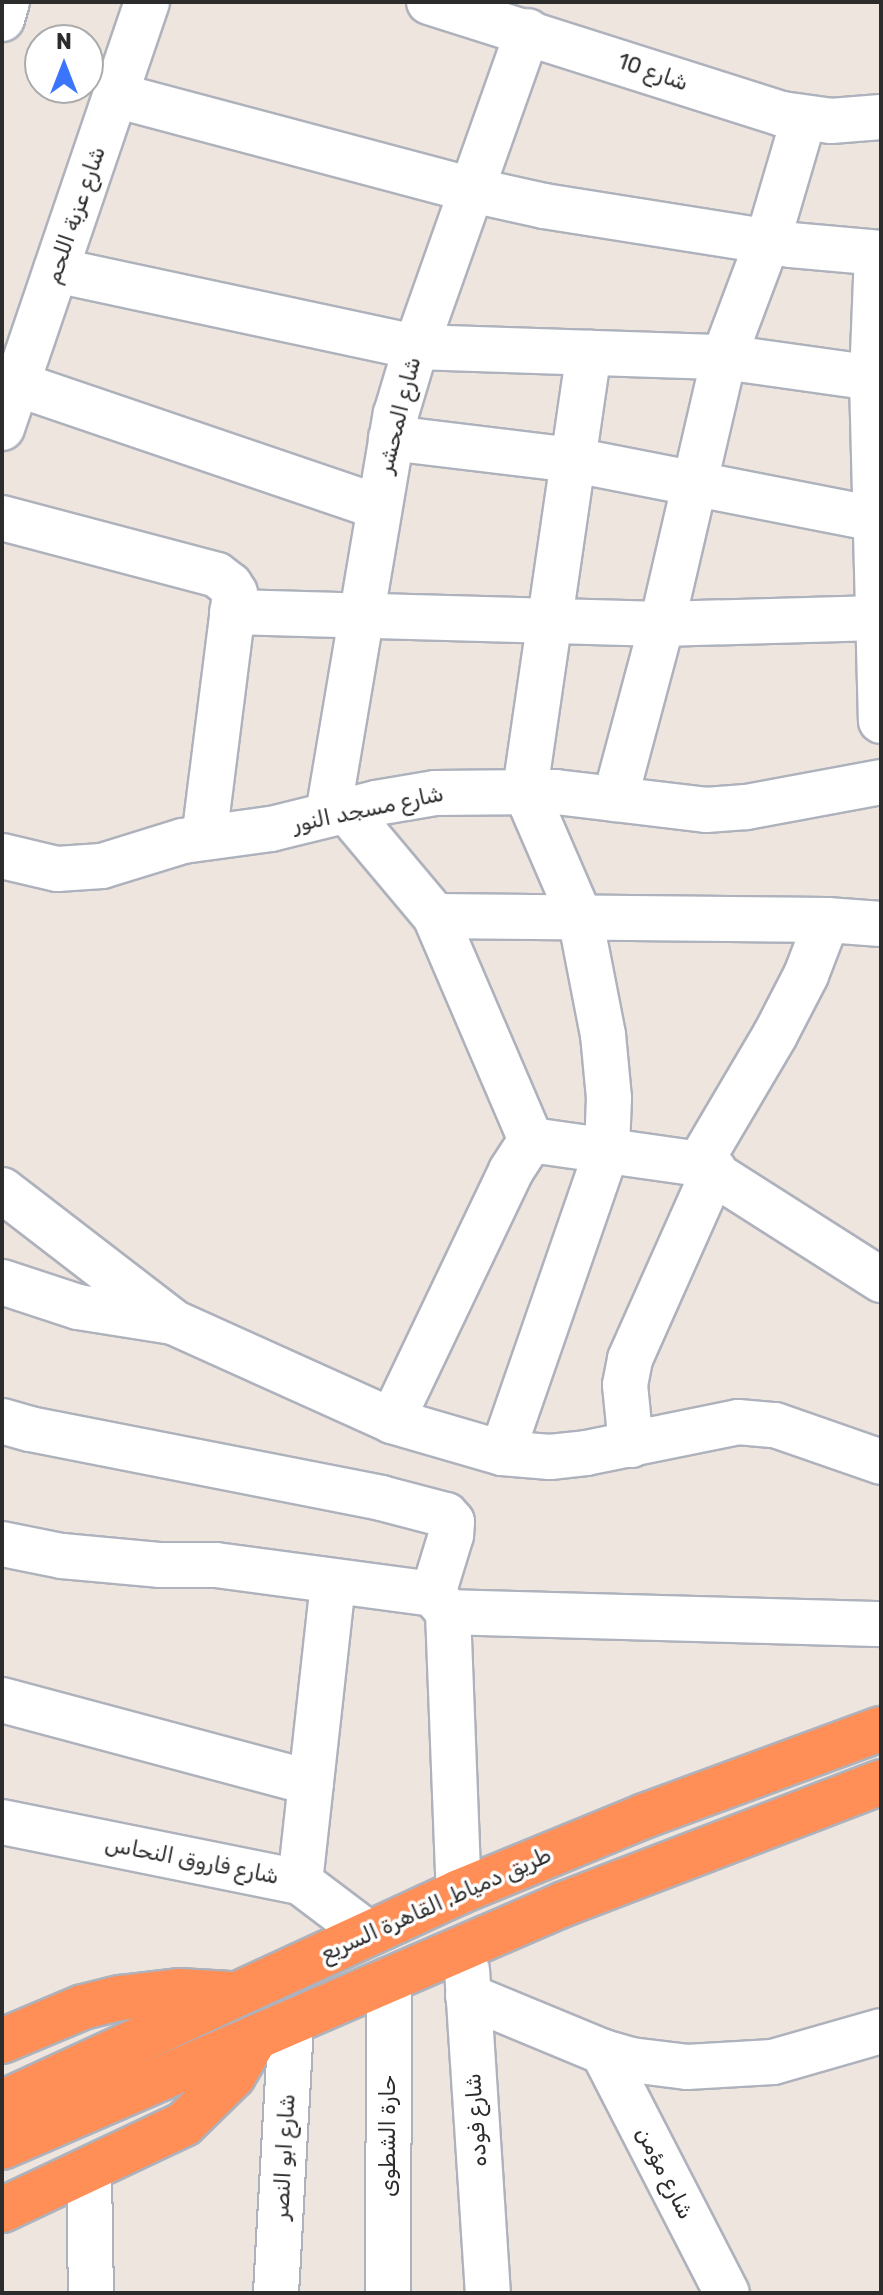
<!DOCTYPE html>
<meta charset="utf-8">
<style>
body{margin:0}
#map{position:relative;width:883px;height:2295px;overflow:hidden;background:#eee5de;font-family:Rubik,Vazirmatn,sans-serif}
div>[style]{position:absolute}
.roads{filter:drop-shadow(2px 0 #aeb2bc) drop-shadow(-2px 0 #aeb2bc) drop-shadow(0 2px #aeb2bc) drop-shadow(0 -2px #aeb2bc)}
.minor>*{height:44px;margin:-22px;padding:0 22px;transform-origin:22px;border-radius:22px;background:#fff}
.highway>*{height:44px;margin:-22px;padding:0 22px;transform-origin:22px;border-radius:22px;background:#ff8e57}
span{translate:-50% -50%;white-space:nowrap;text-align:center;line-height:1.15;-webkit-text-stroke:7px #fff;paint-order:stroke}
.street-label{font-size:22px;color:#2c2c2c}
.frame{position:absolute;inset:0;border:4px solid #2c2c2c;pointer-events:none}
.north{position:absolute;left:24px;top:24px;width:80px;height:80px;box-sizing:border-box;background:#fff;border:2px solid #ababab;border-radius:50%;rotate:0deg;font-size:22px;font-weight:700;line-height:32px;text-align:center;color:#2c2c2c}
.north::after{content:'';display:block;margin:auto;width:28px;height:36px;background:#3b74fd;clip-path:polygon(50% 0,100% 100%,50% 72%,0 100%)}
</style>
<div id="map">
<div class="roads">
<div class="minor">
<div style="left:429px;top:2px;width:370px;rotate:17.6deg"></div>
<div style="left:782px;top:114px;width:49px;rotate:8.1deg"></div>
<div style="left:831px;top:121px;width:50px;rotate:-4.6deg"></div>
<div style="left:2px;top:19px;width:18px;rotate:-74deg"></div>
<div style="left:115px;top:95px;width:369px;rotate:14.9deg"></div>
<div style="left:472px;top:190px;width:74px;rotate:12.5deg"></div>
<div style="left:544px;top:206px;width:250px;rotate:9deg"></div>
<div style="left:791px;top:245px;width:90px;rotate:5.1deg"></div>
<div style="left:877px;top:254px;width:126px;rotate:92.3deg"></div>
<div style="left:872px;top:380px;width:341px;rotate:88.5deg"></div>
<div style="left:56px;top:270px;width:368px;rotate:12.1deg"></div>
<div style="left:416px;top:347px;width:308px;rotate:1.9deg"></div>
<div style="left:724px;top:357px;width:159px;rotate:8deg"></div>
<div style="left:17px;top:384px;width:381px;rotate:18.8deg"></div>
<div style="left:2px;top:428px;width:450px;rotate:-71.2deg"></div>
<div style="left:391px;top:438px;width:184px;rotate:6.9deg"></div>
<div style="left:574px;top:460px;width:308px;rotate:11.1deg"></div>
<div style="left:2px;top:518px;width:222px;rotate:14.8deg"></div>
<div style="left:217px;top:575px;width:16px;rotate:38deg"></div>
<div style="left:230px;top:585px;width:9px;rotate:58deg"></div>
<div style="left:235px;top:593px;width:246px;rotate:97.2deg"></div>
<div style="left:232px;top:612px;width:430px;rotate:1.6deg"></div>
<div style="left:662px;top:624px;width:216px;rotate:-1.6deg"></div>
<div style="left:615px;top:799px;width:181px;rotate:-75deg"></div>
<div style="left:662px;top:624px;width:274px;rotate:-76.9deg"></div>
<div style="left:724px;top:357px;width:125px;rotate:-69.4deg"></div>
<div style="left:768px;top:240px;width:127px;rotate:-73.6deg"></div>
<div style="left:346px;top:810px;width:138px;rotate:50deg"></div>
<div style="left:435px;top:916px;width:244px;rotate:66.8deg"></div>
<div style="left:531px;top:1140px;width:37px;rotate:123deg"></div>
<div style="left:511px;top:1171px;width:277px;rotate:115.5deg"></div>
<div style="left:328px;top:814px;width:406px;rotate:-80.4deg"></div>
<div style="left:396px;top:414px;width:70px;rotate:-73.4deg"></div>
<div style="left:416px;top:347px;width:335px;rotate:-70.5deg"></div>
<div style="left:2px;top:856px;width:57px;rotate:13.3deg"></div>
<div style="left:57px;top:869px;width:45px;rotate:-3.8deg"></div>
<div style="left:102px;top:866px;width:85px;rotate:-17.2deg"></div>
<div style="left:183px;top:841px;width:89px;rotate:-7.8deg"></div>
<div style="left:271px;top:829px;width:108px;rotate:-13.9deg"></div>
<div style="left:376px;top:803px;width:60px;rotate:-9.6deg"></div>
<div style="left:435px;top:793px;width:121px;rotate:-0.5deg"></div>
<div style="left:556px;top:792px;width:151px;rotate:6.8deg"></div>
<div style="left:706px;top:810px;width:40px;rotate:-4.3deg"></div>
<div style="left:746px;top:807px;width:137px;rotate:-10.5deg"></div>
<div style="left:435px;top:916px;width:392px;rotate:0.6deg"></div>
<div style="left:827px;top:920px;width:54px;rotate:4.2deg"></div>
<div style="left:531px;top:1140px;width:170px;rotate:8.1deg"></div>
<div style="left:699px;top:1164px;width:150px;rotate:-59.5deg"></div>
<div style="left:775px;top:1035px;width:68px;rotate:-62.7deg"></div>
<div style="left:806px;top:975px;width:59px;rotate:-69.1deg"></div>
<div style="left:699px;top:1164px;width:216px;rotate:32.5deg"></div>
<div style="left:2px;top:1190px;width:213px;rotate:37.6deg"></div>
<div style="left:2px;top:1282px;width:80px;rotate:18.2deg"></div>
<div style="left:78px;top:1307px;width:96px;rotate:9deg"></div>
<div style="left:173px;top:1322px;width:240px;rotate:24.3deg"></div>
<div style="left:392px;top:1421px;width:115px;rotate:16.2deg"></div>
<div style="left:502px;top:1453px;width:48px;rotate:4.8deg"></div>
<div style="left:550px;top:1457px;width:36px;rotate:-6deg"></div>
<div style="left:586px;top:1453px;width:155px;rotate:-11.5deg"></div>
<div style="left:738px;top:1422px;width:37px;rotate:5deg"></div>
<div style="left:775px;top:1425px;width:112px;rotate:19.2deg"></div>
<div style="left:2px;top:1421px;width:29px;rotate:16deg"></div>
<div style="left:30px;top:1429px;width:358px;rotate:11.1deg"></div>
<div style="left:381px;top:1498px;width:67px;rotate:14.7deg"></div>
<div style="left:446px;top:1515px;width:9px;rotate:49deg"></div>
<div style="left:452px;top:1522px;width:13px;rotate:94deg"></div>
<div style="left:451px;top:1535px;width:62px;rotate:107deg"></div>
<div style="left:631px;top:1445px;width:60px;rotate:-95.7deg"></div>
<div style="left:625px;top:1385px;width:26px;rotate:-79deg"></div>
<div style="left:630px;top:1359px;width:207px;rotate:-66deg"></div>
<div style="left:502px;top:1453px;width:322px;rotate:-70.9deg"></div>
<div style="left:607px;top:1149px;width:51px;rotate:-87.8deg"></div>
<div style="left:609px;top:1098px;width:63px;rotate:-95.4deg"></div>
<div style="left:603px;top:1035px;width:120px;rotate:-101deg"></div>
<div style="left:580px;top:917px;width:138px;rotate:-113.4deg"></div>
<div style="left:525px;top:790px;width:442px;rotate:-81.7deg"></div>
<div style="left:2px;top:1544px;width:61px;rotate:11.3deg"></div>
<div style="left:62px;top:1556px;width:97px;rotate:5.3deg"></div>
<div style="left:159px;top:1565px;width:57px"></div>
<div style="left:216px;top:1565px;width:219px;rotate:7.6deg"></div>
<div style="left:433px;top:1594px;width:23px;rotate:50deg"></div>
<div style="left:448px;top:1612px;width:433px;rotate:1.6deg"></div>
<div style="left:448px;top:1612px;width:280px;rotate:87.8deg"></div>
<div style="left:2px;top:1700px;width:320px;rotate:15deg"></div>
<div style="left:2px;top:1822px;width:304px;rotate:11.4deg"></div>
<div style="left:300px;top:1882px;width:83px;rotate:37.1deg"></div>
<div style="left:300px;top:1882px;width:302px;rotate:-83.7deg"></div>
<div style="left:467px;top:1970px;width:324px;rotate:86.3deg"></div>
<div style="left:468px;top:1996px;width:146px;rotate:22.5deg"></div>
<div style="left:603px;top:2052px;width:29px;rotate:16deg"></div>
<div style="left:631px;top:2060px;width:56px;rotate:7.1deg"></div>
<div style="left:687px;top:2067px;width:86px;rotate:-3.3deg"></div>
<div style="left:773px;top:2062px;width:112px;rotate:-16deg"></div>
<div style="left:603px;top:2052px;width:271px;rotate:62.8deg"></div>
<div style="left:89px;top:2171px;width:122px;rotate:89.1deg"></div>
<div style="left:276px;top:2293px;width:271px;rotate:-86.8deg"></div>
<div style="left:388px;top:2293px;width:313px;rotate:-89.8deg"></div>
</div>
<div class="highway">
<div style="left:2px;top:2041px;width:88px;rotate:-22.8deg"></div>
<div style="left:83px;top:2007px;width:38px;rotate:-14deg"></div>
<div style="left:120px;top:1998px;width:59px;rotate:-6.8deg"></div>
<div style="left:179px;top:1991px;width:51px;rotate:3.4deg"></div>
<div style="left:2px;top:2103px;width:503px;rotate:-24.78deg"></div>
<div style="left:459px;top:1892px;width:200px;rotate:-22.3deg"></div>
<div style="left:644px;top:1816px;width:252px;rotate:-20.2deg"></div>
<div style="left:2px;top:2147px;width:612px;rotate:-23.38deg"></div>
<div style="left:564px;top:1904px;width:340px;rotate:-21deg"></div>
<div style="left:2px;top:2210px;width:201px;rotate:-25.3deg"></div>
<div style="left:184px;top:2124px;width:69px;rotate:-44.4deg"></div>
<div style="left:233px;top:2076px;width:45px;rotate:-59.5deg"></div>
</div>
</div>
<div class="street-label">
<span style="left:653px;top:72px;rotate:19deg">شارع 10</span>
<span style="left:75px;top:215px;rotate:-71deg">شارع عزبة اللحم</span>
<span style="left:399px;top:415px;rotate:-76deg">شارع المحشر</span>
<span style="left:368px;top:809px;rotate:-12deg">شارع مسجد النور</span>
<span style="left:192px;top:1860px;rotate:11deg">شارع فاروق النحاس</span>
<span style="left:436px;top:1904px;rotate:-24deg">طريق دمياط, القاهرة السريع</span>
<span style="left:476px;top:2120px;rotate:-94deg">شارع فوده</span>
<span style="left:388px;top:2136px;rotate:-90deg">حارة الشطوى</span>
<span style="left:284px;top:2157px;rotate:-87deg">شارع ابو النصر</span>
<span style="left:665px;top:2173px;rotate:63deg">شارع مؤمن</span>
</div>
<div class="frame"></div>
<div class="north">N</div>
</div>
